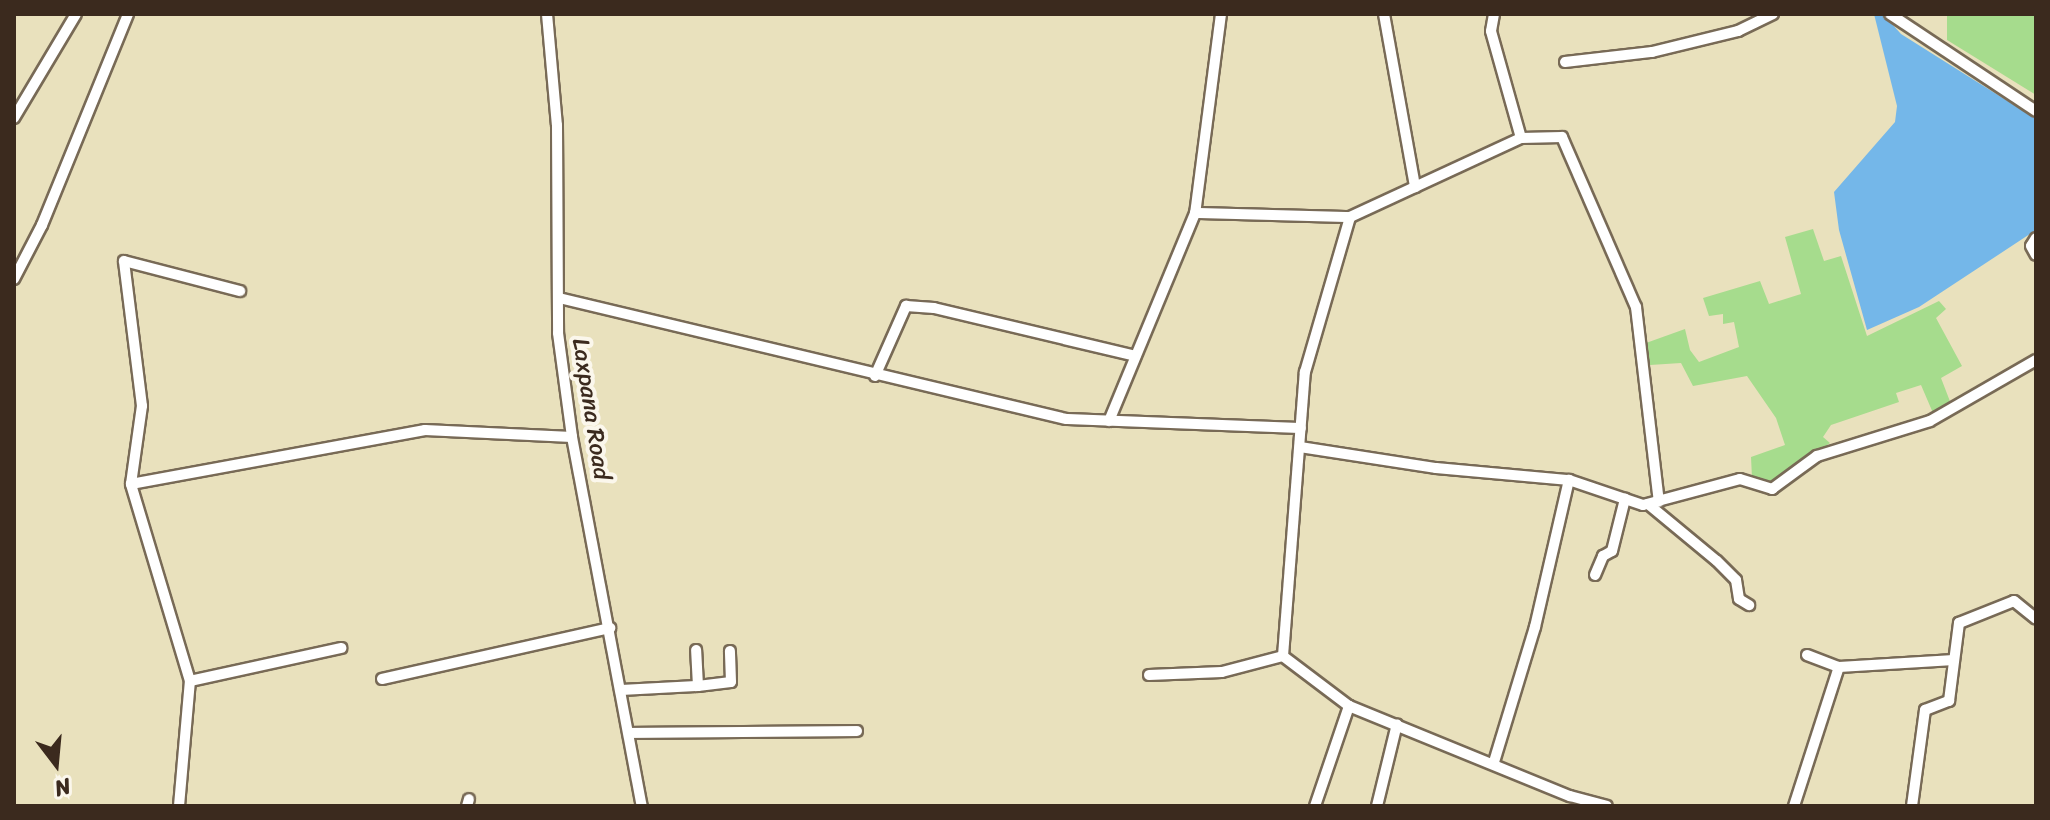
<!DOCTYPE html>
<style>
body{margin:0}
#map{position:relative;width:2050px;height:820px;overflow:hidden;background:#e9e1bd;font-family:Sriracha,sans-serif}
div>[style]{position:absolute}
.green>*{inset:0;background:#a6dc8d}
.water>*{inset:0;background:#74b7e9}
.roads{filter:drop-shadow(2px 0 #786a56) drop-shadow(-2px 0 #786a56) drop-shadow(0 2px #786a56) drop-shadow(0 -2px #786a56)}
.minor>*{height:10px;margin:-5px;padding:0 5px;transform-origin:5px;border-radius:5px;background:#fff}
span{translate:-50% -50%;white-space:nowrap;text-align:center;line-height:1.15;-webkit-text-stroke:8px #fbf7ec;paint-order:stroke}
.street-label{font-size:24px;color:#3b2a1e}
.frame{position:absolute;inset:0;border:16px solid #3b2a1e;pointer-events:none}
.north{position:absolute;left:16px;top:724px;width:80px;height:80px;-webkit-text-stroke:6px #fbf7ec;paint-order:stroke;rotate:164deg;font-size:22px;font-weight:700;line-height:32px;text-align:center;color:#3b2a1e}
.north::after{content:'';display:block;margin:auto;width:28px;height:36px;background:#3b2a1e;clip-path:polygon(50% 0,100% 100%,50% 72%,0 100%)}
</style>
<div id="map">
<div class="green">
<div style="clip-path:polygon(1947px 14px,2036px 14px,2036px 95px,1947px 40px)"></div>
<div style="clip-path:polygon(1813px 229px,1824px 261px,1841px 256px,1867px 336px,1939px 301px,1946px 309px,1936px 318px,1962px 366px,1941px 378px,1951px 404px,1933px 413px,1921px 385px,1896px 393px,1899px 402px,1831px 425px,1823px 437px,1830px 443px,1771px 484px,1752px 478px,1751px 457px,1785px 445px,1776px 418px,1747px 376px,1693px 386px,1681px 363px,1650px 365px,1646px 343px,1685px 329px,1690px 350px,1699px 362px,1739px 347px,1734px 322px,1723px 324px,1723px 314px,1709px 316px,1703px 298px,1760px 281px,1769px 304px,1801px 294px,1785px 237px)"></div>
</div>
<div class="water">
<div style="clip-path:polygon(1874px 14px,1883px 14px,1901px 34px,2036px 119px,2036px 230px,1919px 307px,1867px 330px,1839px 230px,1834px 192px,1895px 122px,1897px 106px)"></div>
</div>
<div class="roads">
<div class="minor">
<div style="left:547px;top:14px;width:111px;rotate:84.9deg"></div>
<div style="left:557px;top:125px;width:208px;rotate:89.7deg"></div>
<div style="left:558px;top:333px;width:105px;rotate:82.3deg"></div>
<div style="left:572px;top:437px;width:376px;rotate:79.3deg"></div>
<div style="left:1221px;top:14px;width:201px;rotate:97.4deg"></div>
<div style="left:1195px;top:213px;width:155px;rotate:1.5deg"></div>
<div style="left:1350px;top:217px;width:188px;rotate:-24.8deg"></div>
<div style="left:1521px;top:138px;width:111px;rotate:-105.7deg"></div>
<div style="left:1491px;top:31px;width:17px;rotate:-80deg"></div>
<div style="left:1384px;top:14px;width:176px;rotate:79.8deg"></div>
<div style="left:1890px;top:14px;width:175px;rotate:33.6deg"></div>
<div style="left:1565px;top:62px;width:88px;rotate:-6.6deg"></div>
<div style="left:1652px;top:52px;width:89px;rotate:-13.7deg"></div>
<div style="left:1738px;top:31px;width:39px;rotate:-26deg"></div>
<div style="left:14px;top:118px;width:121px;rotate:-59.2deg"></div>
<div style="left:1521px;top:138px;width:41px;rotate:-1.4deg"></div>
<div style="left:1562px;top:137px;width:185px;rotate:66.5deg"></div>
<div style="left:1636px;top:307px;width:196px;rotate:83.3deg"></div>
<div style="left:2036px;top:238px;width:9px;rotate:122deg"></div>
<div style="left:2031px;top:246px;width:10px;rotate:61deg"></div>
<div style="left:14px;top:279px;width:61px;rotate:-62.6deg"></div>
<div style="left:42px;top:225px;width:228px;rotate:-67.8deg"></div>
<div style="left:559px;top:298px;width:521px;rotate:13.42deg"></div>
<div style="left:1066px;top:419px;width:235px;rotate:2.2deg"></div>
<div style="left:875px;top:376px;width:77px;rotate:-66.1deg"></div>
<div style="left:906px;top:306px;width:28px;rotate:4deg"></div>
<div style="left:934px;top:308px;width:207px;rotate:13.4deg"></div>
<div style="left:1109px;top:421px;width:225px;rotate:-67.5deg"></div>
<div style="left:1300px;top:447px;width:138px;rotate:8.8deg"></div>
<div style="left:1436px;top:468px;width:134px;rotate:5.2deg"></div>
<div style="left:1569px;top:480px;width:78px;rotate:18.7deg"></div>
<div style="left:1643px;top:505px;width:100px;rotate:-15deg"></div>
<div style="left:1740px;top:479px;width:34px;rotate:17deg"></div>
<div style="left:1772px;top:489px;width:56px;rotate:-36.3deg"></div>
<div style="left:1817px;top:456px;width:118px;rotate:-17.2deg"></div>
<div style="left:1930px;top:421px;width:122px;rotate:-29.9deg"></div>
<div style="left:131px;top:484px;width:299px;rotate:-10.4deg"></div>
<div style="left:425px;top:430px;width:147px;rotate:2.7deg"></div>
<div style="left:1648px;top:504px;width:89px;rotate:39.6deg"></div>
<div style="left:1717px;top:561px;width:27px;rotate:45deg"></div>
<div style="left:1736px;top:580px;width:19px;rotate:81deg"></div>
<div style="left:1739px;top:599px;width:12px;rotate:31deg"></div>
<div style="left:1595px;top:575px;width:21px;rotate:-67deg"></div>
<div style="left:1603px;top:556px;width:10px;rotate:-29deg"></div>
<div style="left:1612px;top:551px;width:54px;rotate:-76deg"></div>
<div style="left:1807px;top:655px;width:34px;rotate:21deg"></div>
<div style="left:1839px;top:667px;width:115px;rotate:-3.5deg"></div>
<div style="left:1149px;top:675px;width:73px;rotate:-2.4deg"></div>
<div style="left:1222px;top:672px;width:63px;rotate:-14.7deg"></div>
<div style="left:382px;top:679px;width:234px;rotate:-12.6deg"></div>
<div style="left:190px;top:681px;width:155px;rotate:-12.3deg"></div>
<div style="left:698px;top:686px;width:33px;rotate:-7deg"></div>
<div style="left:731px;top:682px;width:31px;rotate:-92deg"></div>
<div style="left:621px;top:690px;width:77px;rotate:-3deg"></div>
<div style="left:698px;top:686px;width:36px;rotate:-93deg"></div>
<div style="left:1349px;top:706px;width:83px;rotate:-142.9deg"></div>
<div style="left:1283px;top:656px;width:285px;rotate:-85.6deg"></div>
<div style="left:1305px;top:372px;width:161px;rotate:-73.8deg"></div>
<div style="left:629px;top:733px;width:228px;rotate:-0.5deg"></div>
<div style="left:1494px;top:762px;width:141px;rotate:-73.1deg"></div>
<div style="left:1535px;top:627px;width:151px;rotate:-77deg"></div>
<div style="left:179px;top:806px;width:125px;rotate:-85deg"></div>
<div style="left:190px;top:681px;width:206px;rotate:-106.7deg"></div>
<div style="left:131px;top:484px;width:79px;rotate:-82deg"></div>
<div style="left:142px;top:406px;width:146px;rotate:-97.1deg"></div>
<div style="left:124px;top:261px;width:120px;rotate:14.5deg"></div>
<div style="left:467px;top:806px;width:7px;rotate:-74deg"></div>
<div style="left:1315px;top:806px;width:106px;rotate:-71.2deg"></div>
<div style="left:1349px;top:706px;width:239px;rotate:22.2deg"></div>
<div style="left:1570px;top:796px;width:38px;rotate:15deg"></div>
<div style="left:1377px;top:806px;width:84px;rotate:-76.3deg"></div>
<div style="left:1794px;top:806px;width:146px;rotate:-72.1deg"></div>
<div style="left:1912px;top:806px;width:97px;rotate:-82.3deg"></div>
<div style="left:1925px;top:710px;width:26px;rotate:-21deg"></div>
<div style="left:1949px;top:701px;width:79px;rotate:-82.7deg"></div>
<div style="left:1959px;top:623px;width:59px;rotate:-21.8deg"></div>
<div style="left:2014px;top:601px;width:28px;rotate:39deg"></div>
</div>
</div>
<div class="street-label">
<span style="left:591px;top:409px;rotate:81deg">Laxpana Road</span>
</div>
<div class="frame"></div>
<div class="north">N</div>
</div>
